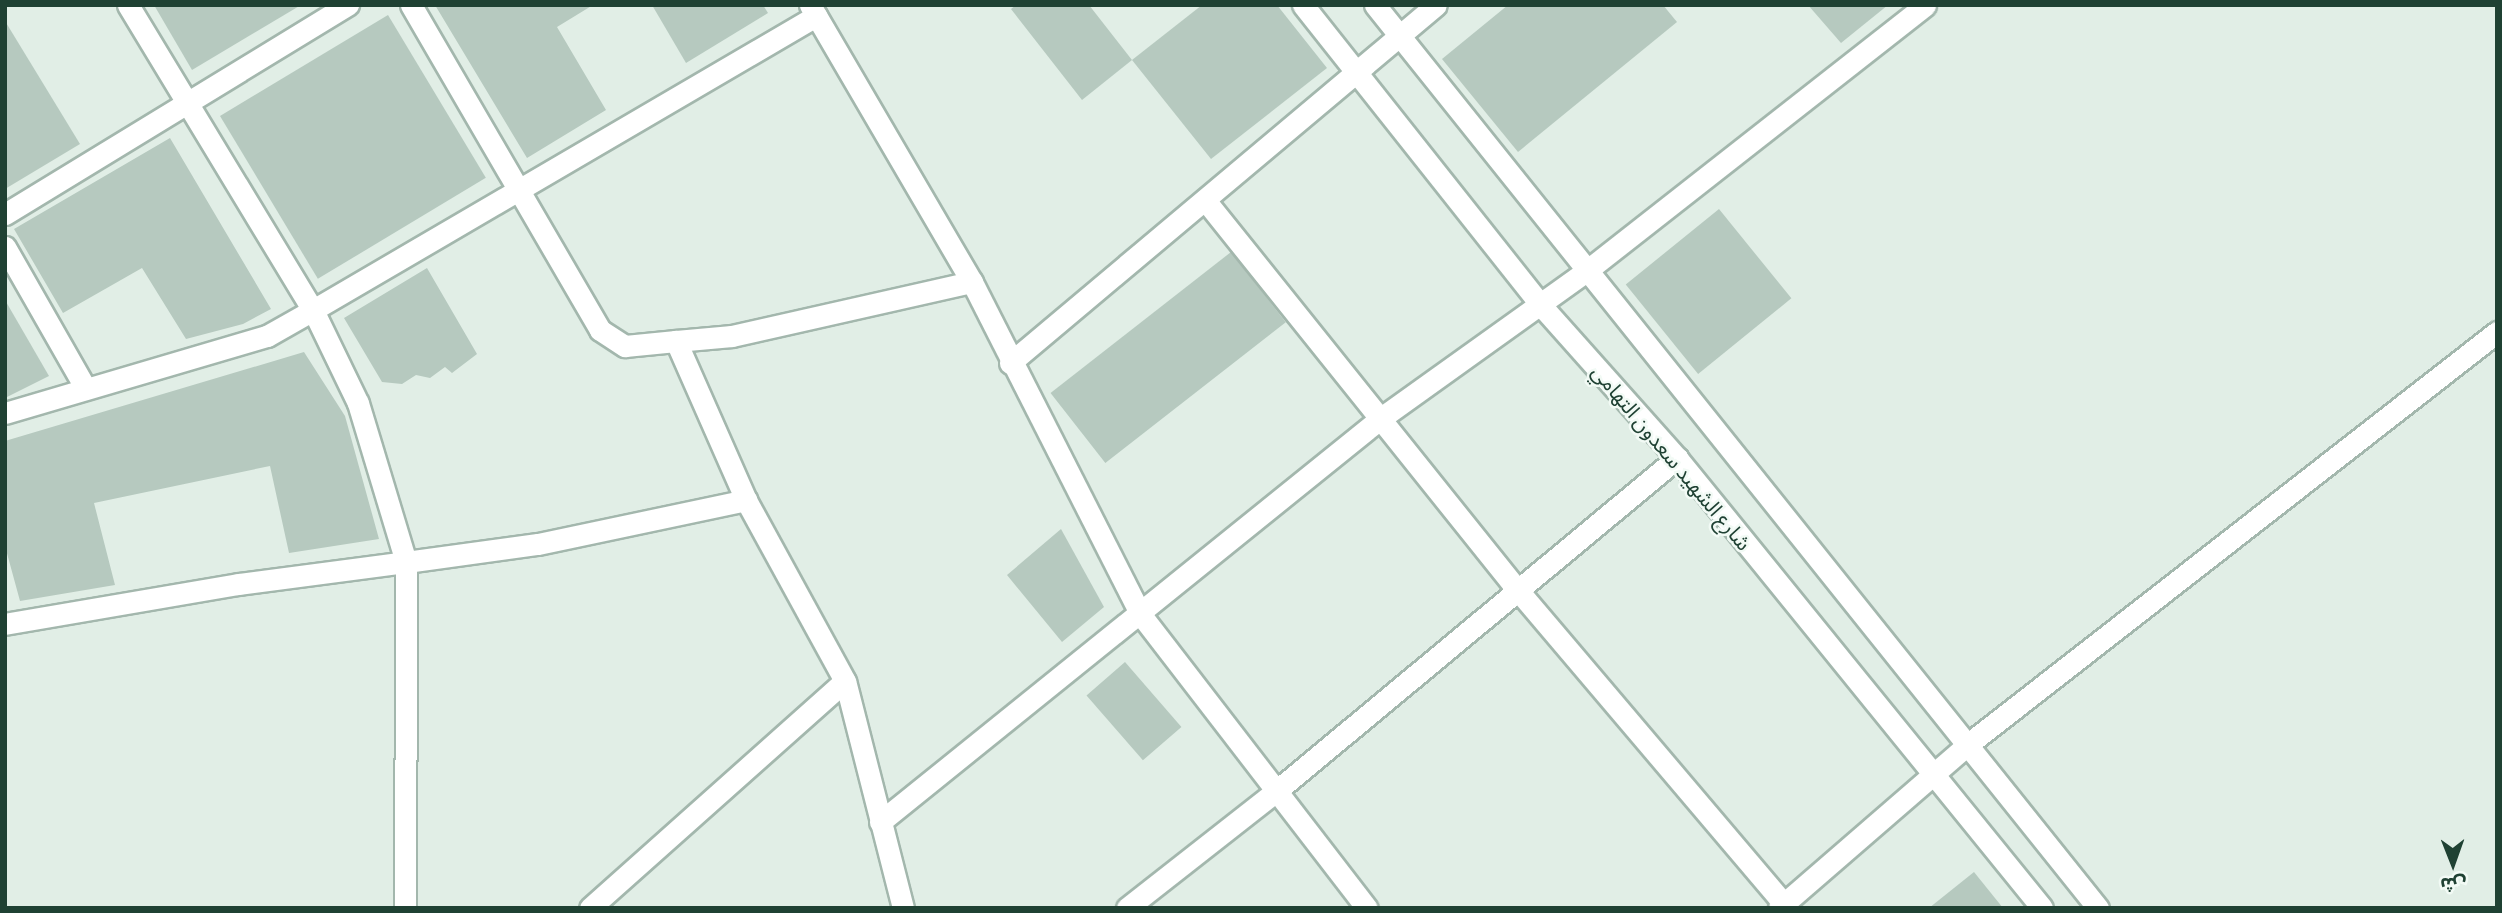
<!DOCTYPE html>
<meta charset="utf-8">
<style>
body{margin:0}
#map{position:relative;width:2502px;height:913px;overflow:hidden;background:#e1eee6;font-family:Commissioner,"Noto Sans Arabic",sans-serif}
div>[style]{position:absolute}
.building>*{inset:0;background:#b6c9bf;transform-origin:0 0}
.roads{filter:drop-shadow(2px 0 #a3b7ad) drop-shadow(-2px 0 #a3b7ad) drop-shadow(0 2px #a3b7ad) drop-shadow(0 -2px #a3b7ad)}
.minor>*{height:21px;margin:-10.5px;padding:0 10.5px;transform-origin:10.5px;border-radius:10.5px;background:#fff}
span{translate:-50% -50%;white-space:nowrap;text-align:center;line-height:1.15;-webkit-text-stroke:5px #f2faf5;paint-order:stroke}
.street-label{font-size:21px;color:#1f4133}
.frame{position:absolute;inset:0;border:7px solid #1f4133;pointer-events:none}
.north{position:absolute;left:2418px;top:829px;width:70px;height:70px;-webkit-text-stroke:5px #f2faf5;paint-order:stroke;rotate:179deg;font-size:19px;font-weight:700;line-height:28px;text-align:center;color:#1f4133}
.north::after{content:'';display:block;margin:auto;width:24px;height:32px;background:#1f4133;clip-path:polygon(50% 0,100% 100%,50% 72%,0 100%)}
</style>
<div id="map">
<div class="building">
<div style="clip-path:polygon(154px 5px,301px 5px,192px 70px)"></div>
<div style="clip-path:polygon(435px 5px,593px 5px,557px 27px,606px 110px,527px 158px)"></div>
<div style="clip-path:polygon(652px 5px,763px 5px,768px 13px,686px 63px)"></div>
<div style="clip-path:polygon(1016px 5px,1089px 5px,1132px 60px,1082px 100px,1011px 9px)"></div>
<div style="clip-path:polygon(1202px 5px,1277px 5px,1327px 68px,1211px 159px,1132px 60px)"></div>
<div style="clip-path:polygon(1508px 5px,1663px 5px,1677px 22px,1518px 152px,1442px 59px)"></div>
<div style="clip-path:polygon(1808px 5px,1888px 5px,1841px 43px)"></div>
<div style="left:388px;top:15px;width:190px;height:196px;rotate:59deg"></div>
<div style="clip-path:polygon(5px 21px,80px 144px,5px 189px)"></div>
<div style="clip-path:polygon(170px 138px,271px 309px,243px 324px,186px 339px,142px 268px,63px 313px,14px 229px)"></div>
<div style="left:1719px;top:209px;width:115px;height:120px;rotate:51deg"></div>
<div style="left:1231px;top:252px;width:89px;height:229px;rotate:52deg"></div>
<div style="clip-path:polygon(427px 268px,477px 354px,452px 373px,445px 367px,430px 378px,416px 375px,402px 384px,382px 382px,344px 318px)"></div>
<div style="clip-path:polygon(5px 300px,49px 376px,5px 398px)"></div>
<div style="clip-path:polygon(304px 352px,345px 416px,379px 539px,289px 553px,270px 466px,94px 503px,115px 585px,20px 601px,5px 546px,5px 441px)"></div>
<div style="clip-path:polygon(1061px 529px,1104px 607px,1062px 642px,1007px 575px)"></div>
<div style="left:1125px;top:662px;width:86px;height:51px;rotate:49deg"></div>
<div style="clip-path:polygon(1974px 872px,2003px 908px,1929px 908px)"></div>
</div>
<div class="roads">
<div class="minor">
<div style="left:128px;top:5px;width:357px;rotate:58.8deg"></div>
<div style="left:313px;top:310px;width:583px;rotate:-30.31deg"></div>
<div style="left:411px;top:5px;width:376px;rotate:59.8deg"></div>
<div style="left:600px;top:330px;width:30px;rotate:33deg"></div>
<div style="left:625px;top:346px;width:51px;rotate:-5.6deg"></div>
<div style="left:810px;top:5px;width:321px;rotate:59.7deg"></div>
<div style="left:972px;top:282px;width:373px;rotate:63.1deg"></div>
<div style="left:1141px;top:615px;width:370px;rotate:52.4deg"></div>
<div style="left:1303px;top:5px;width:380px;rotate:51.6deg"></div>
<div style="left:1539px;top:303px;width:208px;rotate:48.3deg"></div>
<div style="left:1677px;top:458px;width:579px;rotate:50.95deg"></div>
<div style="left:1375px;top:5px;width:1157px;rotate:51.32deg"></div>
<div style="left:1205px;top:200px;width:497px;rotate:51.3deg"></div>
<div style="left:1516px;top:588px;width:419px;rotate:49.7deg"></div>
<div style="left:5px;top:214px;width:402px;rotate:-31.4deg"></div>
<div style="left:5px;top:247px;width:163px;rotate:60.3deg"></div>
<div style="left:1010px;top:363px;width:556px;rotate:-40.04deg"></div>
<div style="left:5px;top:413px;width:273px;rotate:-16.4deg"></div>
<div style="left:267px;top:336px;width:53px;rotate:-29.5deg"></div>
<div style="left:313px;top:310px;width:103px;rotate:64.2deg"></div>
<div style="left:358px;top:403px;width:166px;rotate:73.2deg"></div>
<div style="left:406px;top:562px;width:169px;rotate:172.5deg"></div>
<div style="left:238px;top:584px;width:236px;rotate:170.3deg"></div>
<div style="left:880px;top:822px;width:644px;rotate:-38.88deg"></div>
<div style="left:1381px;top:418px;width:251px;rotate:-35.6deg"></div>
<div style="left:1585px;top:272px;width:432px;rotate:-38.1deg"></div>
<div style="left:405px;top:908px;width:346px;rotate:-89.8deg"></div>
<div style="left:406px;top:562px;width:133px;rotate:-7.8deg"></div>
<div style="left:538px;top:544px;width:213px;rotate:-11.9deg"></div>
<div style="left:590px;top:908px;width:341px;rotate:-41.7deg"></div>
<div style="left:903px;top:908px;width:234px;rotate:-104.3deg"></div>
<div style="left:845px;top:681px;width:206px;rotate:-118.7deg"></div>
<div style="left:746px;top:500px;width:174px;rotate:-113.8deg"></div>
<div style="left:676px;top:341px;width:56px;rotate:-5.1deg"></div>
<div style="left:732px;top:336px;width:246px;rotate:-12.7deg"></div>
<div style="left:1127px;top:908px;width:188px;rotate:-38.1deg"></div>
<div style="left:1275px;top:792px;width:523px;rotate:-39.72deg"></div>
<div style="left:1779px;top:908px;width:249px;rotate:-40.9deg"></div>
<div style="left:1967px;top:745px;width:672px;rotate:-37.93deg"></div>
</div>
</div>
<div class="street-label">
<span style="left:1672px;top:457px;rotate:50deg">شارع الشهيد سعدون التهامي</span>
</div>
<div class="frame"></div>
<div class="north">ش</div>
</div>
